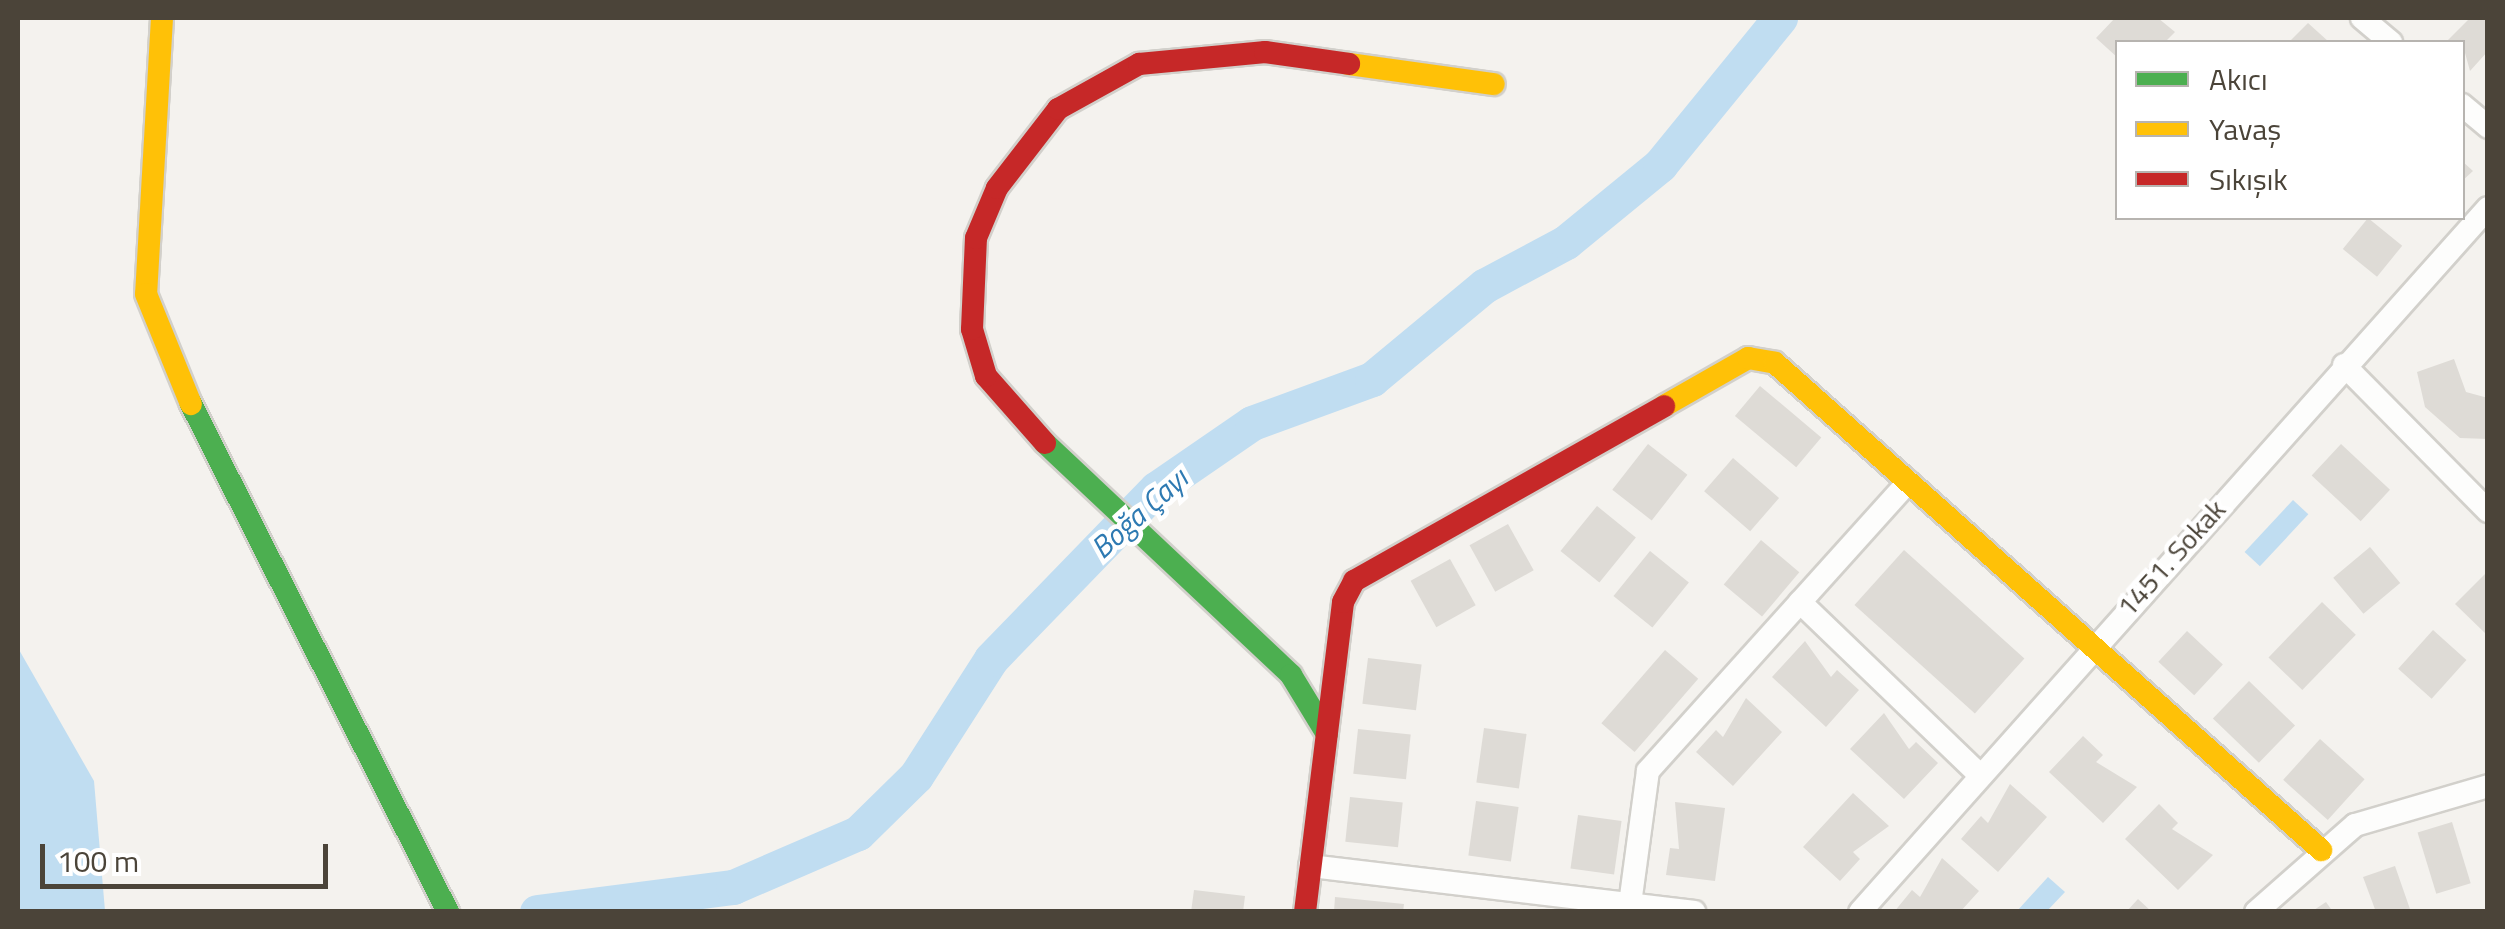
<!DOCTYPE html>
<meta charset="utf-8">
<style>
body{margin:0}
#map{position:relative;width:2505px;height:929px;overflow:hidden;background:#f4f2ee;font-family:"Titillium Web",sans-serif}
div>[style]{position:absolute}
.water>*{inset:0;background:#c0ddf1;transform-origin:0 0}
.river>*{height:35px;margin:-17.5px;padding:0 17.5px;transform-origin:17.5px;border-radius:17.5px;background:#c0ddf1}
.building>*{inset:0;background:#dedbd6;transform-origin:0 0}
.roads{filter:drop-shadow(2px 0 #d2d0cb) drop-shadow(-2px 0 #d2d0cb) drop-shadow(0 2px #d2d0cb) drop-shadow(0 -2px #d2d0cb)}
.street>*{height:22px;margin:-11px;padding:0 11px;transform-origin:11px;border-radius:11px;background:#fdfdfc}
.fast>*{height:22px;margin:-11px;padding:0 11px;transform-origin:11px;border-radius:11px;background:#4caf50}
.slow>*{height:22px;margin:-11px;padding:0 11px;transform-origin:11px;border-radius:11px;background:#ffc107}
.jam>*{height:22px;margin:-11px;padding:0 11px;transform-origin:11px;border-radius:11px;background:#c62828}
span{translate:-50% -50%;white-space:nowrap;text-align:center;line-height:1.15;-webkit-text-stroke:9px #fff;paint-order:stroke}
.street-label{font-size:28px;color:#4b4439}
.water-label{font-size:30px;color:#2e7ab2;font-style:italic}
.frame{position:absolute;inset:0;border:20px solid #4b4439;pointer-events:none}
.legend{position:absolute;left:2115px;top:40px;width:350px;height:180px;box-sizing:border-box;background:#fff;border:2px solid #b7b4b0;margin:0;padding:12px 18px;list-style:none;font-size:30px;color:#4b4439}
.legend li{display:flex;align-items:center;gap:20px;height:50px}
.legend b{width:50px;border:2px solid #b7b4b0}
.scale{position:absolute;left:40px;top:844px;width:288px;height:45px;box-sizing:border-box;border:5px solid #4b4439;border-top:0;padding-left:12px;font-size:30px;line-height:35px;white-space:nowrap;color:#4b4439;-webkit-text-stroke:8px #fff;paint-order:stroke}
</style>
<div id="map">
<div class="water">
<div style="left:2293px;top:500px;width:21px;height:71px;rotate:43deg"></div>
<div style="clip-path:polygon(18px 648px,94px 781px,105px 911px,18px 911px)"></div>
<div style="clip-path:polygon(2048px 877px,2065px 892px,2047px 911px,2017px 911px)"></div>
</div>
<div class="river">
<div style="left:537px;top:912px;width:198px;rotate:-7.3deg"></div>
<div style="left:733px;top:887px;width:136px;rotate:-23.4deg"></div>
<div style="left:858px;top:833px;width:81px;rotate:-44.5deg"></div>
<div style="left:916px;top:776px;width:139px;rotate:-57.3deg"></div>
<div style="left:991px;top:659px;width:237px;rotate:-45.9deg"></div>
<div style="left:1156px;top:489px;width:116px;rotate:-34.5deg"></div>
<div style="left:1252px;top:423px;width:128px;rotate:-20.1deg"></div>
<div style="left:1372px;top:379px;width:146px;rotate:-39.7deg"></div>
<div style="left:1484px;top:286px;width:93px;rotate:-28.2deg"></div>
<div style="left:1566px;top:242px;width:122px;rotate:-39.3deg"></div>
<div style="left:1660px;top:165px;width:190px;rotate:-50.8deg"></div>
</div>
<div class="building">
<div style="clip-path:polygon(2115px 18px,2158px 18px,2175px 32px,2165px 42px,2118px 42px,2118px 58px,2096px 38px)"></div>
<div style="clip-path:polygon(2470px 18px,2488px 18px,2488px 51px,2470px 71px,2462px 42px,2446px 42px)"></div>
<div style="clip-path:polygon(2308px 23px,2329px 42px,2289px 42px)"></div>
<div style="clip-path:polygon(2462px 161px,2473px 171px,2462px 181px)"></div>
<div style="left:2368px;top:218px;width:44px;height:40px;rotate:39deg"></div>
<div style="clip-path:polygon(2454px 359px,2466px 392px,2488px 398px,2488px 439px,2460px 438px,2425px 407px,2417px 372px)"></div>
<div style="left:1760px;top:386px;width:80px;height:39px;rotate:40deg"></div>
<div style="left:1648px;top:444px;width:50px;height:58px;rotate:38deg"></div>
<div style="left:2341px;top:444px;width:67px;height:43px;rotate:43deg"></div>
<div style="left:1733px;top:458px;width:61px;height:44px;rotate:41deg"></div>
<div style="left:1597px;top:506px;width:50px;height:58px;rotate:39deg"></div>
<div style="left:1508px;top:524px;width:53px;height:44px;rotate:61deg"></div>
<div style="left:1761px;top:540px;width:50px;height:58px;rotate:40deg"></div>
<div style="left:2370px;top:547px;width:47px;height:48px;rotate:50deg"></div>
<div style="left:1904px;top:550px;width:162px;height:74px;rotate:42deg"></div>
<div style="left:1650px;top:551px;width:50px;height:58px;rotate:39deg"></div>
<div style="left:1450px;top:559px;width:53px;height:45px;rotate:61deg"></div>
<div style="clip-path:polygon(2488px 571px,2488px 636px,2455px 604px)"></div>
<div style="left:2322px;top:602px;width:47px;height:77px;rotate:44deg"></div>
<div style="left:2433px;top:630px;width:45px;height:52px;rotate:42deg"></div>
<div style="left:2187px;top:631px;width:49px;height:42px;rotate:43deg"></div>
<div style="clip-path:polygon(1805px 641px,1831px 677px,1837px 670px,1859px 690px,1826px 727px,1772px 677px)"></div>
<div style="left:1665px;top:650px;width:44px;height:97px;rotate:41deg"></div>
<div style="left:1368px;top:658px;width:54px;height:46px;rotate:7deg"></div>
<div style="left:2249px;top:681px;width:64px;height:52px;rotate:44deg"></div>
<div style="clip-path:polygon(1746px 698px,1782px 732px,1733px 786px,1696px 752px,1716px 730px,1723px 737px)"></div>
<div style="clip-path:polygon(1884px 713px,1909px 749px,1916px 742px,1938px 763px,1904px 799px,1850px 749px)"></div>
<div style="left:1484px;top:728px;width:43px;height:55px;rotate:8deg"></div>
<div style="left:1358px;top:729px;width:53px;height:45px;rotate:6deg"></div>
<div style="clip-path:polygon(2083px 736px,2103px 755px,2096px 762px,2137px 787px,2103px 823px,2049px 772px)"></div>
<div style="left:2320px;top:739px;width:60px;height:55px;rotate:42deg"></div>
<div style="clip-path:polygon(2010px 784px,2047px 817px,1998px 872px,1961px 839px,1981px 816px,1988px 823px)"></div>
<div style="clip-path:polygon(1853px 793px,1889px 826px,1853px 852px,1860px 859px,1840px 881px,1803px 847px)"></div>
<div style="left:1350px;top:797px;width:53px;height:45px;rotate:6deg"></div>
<div style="left:1476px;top:801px;width:43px;height:55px;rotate:8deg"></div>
<div style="clip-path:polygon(1675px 802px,1725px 808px,1715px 881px,1666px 875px,1670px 848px,1679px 849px)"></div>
<div style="clip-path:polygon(2159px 804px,2178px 823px,2172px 829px,2213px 855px,2178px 890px,2125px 839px)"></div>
<div style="left:1578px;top:815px;width:44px;height:54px;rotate:8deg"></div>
<div style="left:2452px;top:822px;width:64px;height:36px;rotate:73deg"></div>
<div style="clip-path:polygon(1942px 858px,1979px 891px,1960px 912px,1894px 912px,1912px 890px,1920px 897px)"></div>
<div style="clip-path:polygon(2395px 866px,2411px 912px,2376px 912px,2363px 877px)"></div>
<div style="clip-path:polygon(1194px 890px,1245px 896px,1243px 912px,1191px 912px)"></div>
<div style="clip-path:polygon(1335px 897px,1404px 904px,1403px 912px,1334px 912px)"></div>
<div style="clip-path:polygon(2138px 899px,2152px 912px,2126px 912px)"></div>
<div style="clip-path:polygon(2326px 902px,2333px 912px,2311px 912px)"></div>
</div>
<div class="roads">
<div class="street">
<div style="left:2362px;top:18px;width:38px;rotate:40deg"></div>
<div style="left:2462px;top:105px;width:34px;rotate:40deg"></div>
<div style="left:2344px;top:365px;width:205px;rotate:45.4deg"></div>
<div style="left:1800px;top:602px;width:250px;rotate:43.9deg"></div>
<div style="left:1310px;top:866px;width:387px;rotate:6.8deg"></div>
<div style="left:1630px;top:904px;width:134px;rotate:-82.3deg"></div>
<div style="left:1648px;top:771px;width:389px;rotate:-48deg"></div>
<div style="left:1860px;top:912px;width:943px;rotate:-48.27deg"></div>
<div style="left:2256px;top:912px;width:132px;rotate:-41.3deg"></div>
<div style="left:2355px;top:825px;width:139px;rotate:-16.3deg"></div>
</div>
<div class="fast">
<div style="left:191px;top:404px;width:569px;rotate:63.16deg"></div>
<div style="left:1045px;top:443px;width:338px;rotate:43.3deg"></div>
<div style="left:1291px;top:675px;width:69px;rotate:58.6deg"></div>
</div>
<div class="slow">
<div style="left:162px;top:18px;width:276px;rotate:93.3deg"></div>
<div style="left:146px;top:294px;width:119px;rotate:67.8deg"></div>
<div style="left:1349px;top:64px;width:146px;rotate:7.9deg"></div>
<div style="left:1664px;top:406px;width:97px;rotate:-29.7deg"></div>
<div style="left:1748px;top:358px;width:27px;rotate:10deg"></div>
<div style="left:1775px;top:363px;width:732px;rotate:41.73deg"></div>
</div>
<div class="jam">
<div style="left:1045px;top:443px;width:89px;rotate:-131.4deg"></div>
<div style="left:986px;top:376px;width:49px;rotate:-106.6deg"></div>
<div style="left:972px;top:329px;width:91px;rotate:-87.5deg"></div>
<div style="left:976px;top:238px;width:54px;rotate:-67.2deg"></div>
<div style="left:997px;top:188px;width:100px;rotate:-52.3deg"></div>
<div style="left:1058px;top:109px;width:93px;rotate:-29.1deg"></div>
<div style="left:1139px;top:64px;width:127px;rotate:-5.4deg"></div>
<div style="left:1265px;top:52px;width:85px;rotate:8.1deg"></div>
<div style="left:1305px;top:912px;width:312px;rotate:-83deg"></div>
<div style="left:1343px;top:602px;width:24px;rotate:-62deg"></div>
<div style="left:1354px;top:581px;width:356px;rotate:-29.4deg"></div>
</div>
</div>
<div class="street-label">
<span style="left:2171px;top:558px;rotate:-48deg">1451. Sokak</span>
</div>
<div class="water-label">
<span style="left:1139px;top:513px;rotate:-42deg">Boğa Çayı</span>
</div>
<div class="frame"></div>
<ul class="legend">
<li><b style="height:12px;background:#4caf50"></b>Akıcı</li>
<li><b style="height:12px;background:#ffc107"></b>Yavaş</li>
<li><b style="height:12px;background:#c62828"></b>Sıkışık</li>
</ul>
<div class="scale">100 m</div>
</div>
